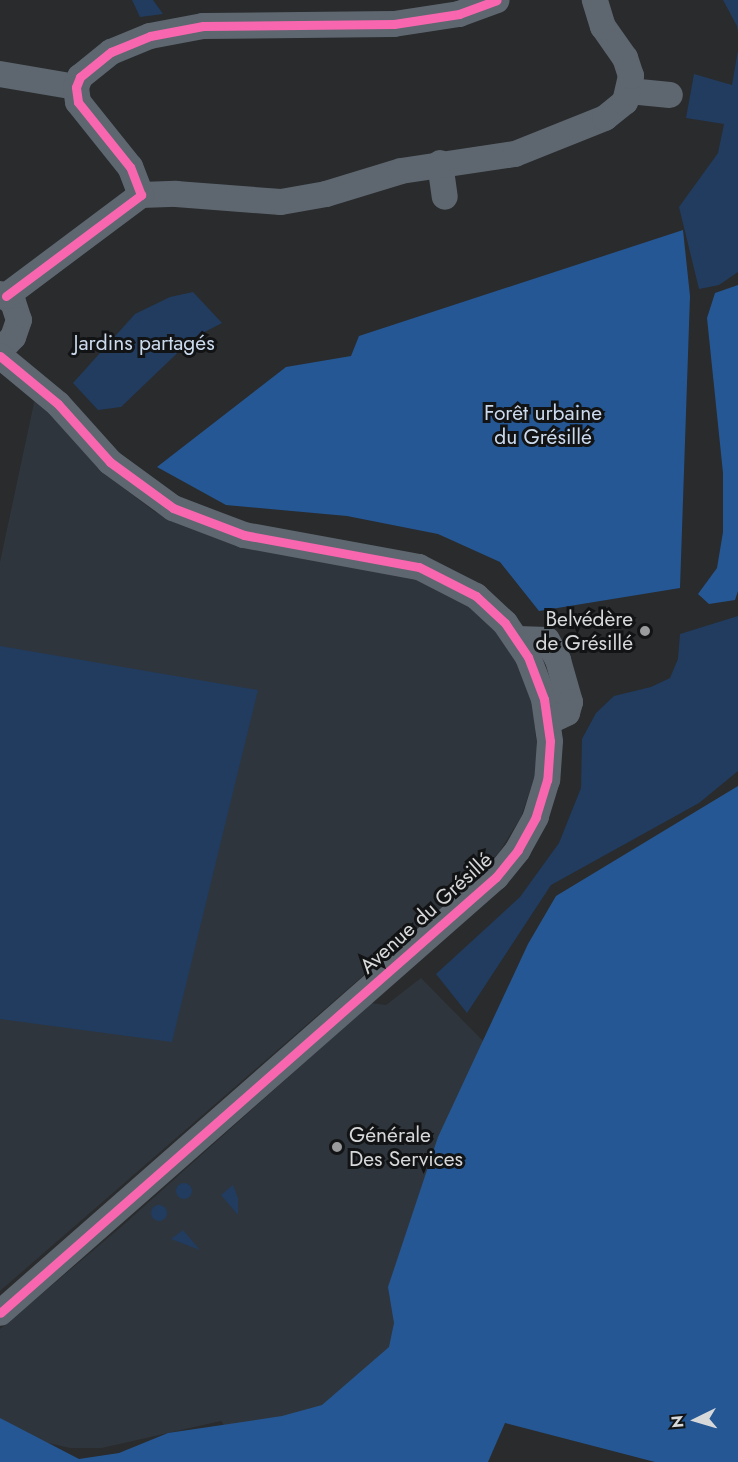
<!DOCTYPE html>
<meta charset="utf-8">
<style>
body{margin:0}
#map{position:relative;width:738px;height:1462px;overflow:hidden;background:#292b2d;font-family:Jost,sans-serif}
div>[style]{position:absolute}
.built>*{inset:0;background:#2f353c}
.green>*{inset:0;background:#213c5f}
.round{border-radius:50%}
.forest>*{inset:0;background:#255794}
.minor>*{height:26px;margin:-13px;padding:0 13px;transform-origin:13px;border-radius:13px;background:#5e666f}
.cycleway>*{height:9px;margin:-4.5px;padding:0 4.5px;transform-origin:4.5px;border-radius:4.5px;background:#f766af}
.dots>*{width:16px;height:16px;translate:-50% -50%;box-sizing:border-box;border:3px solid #121314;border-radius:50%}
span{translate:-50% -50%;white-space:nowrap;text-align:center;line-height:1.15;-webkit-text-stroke:6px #121314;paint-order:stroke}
.park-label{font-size:21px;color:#cbdaed}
.poi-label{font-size:21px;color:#d6d8da}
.right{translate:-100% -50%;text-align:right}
.left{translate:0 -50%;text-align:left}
.street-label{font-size:21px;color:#d6d8da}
.north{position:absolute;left:666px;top:1390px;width:60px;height:60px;-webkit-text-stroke:4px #121314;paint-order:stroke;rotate:265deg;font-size:16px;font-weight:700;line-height:24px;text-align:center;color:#d6d8da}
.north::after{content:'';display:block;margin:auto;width:21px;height:27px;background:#d6d8da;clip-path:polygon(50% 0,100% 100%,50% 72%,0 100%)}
</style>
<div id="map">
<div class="built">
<div style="clip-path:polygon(35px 398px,113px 480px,155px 512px,229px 542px,414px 577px,474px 609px,491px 625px,517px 661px,533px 705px,537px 750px,535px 776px,521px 817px,500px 851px,479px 875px,0 1291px,0 562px)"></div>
<div style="clip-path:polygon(421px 978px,490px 1048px,383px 1413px,226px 1428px,221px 1421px,102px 1448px,70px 1448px,35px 1440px,0 1418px,0 1329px,122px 1226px,371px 1003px,386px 1005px)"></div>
</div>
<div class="green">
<div style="clip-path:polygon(132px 0,153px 0,163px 14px,140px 17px)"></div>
<div style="clip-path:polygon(723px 0,738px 0,738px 33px,737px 26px)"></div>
<div style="clip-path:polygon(738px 50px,738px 272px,719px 285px,699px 289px,679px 207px,718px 153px,724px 124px,686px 118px,694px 74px,732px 85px)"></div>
<div style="clip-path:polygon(193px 292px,222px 323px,193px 338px,121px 407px,98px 410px,73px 383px,135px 314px,170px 297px)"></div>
<div style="clip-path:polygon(738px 616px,738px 771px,699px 803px,551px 885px,467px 1013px,436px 974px,520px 897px,559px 843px,581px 788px,582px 739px,596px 713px,614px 696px,651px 687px,670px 678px,678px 659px,680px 634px)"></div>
<div style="clip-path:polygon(0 646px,258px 690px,172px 1042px,0 1019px)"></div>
<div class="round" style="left:176px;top:1183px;width:16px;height:16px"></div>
<div style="clip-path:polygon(233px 1185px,238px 1198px,238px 1215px,221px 1195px)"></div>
<div class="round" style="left:151px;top:1205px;width:16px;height:16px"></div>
<div style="clip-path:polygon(183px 1230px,200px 1250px,171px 1239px)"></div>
</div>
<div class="forest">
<div style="clip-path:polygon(683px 230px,690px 296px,680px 588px,539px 611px,500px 562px,438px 534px,347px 516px,226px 505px,157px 467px,286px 367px,351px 356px,359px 336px)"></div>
<div style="clip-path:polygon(738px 285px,738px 591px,735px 600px,709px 604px,698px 594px,717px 568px,723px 532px,723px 473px,707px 318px,715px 293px)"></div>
<div style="clip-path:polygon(738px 786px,738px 1462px,655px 1462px,505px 1423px,488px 1462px,0 1462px,0 1418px,79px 1459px,119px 1453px,168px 1433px,282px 1416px,322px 1405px,389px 1347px,394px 1323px,388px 1287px,438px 1137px,528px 944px,556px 896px)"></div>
</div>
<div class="minor">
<div style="left:0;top:74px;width:77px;rotate:9.7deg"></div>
<div style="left:629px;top:91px;width:41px;rotate:5.6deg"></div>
<div style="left:440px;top:163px;width:34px;rotate:82deg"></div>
<div style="left:141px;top:195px;width:35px;rotate:-2deg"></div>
<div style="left:176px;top:194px;width:105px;rotate:4.4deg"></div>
<div style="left:281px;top:202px;width:46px;rotate:-10.1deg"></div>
<div style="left:326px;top:194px;width:78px;rotate:-17deg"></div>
<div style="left:401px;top:171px;width:115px;rotate:-8.5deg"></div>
<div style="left:515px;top:154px;width:97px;rotate:-21.8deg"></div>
<div style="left:605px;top:118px;width:26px;rotate:-39deg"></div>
<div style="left:625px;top:102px;width:27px;rotate:-77deg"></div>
<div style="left:631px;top:76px;width:19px;rotate:-108deg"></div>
<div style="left:625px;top:58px;width:38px;rotate:-125deg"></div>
<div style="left:603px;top:27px;width:28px;rotate:-107deg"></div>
<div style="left:0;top:294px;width:15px;rotate:32deg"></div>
<div style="left:13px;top:302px;width:19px;rotate:72deg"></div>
<div style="left:19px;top:320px;width:18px;rotate:109deg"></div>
<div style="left:13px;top:337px;width:19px;rotate:133deg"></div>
<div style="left:6px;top:296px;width:169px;rotate:-36.8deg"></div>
<div style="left:141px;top:195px;width:30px;rotate:-111deg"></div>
<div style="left:130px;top:167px;width:83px;rotate:-128.7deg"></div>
<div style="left:78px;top:102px;width:15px;rotate:-98deg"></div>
<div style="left:76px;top:87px;width:11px;rotate:-68deg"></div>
<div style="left:80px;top:77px;width:40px;rotate:-39deg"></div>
<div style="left:111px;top:52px;width:42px;rotate:-22.3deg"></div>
<div style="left:150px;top:36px;width:54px;rotate:-10.7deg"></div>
<div style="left:203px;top:26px;width:191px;rotate:-0.6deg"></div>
<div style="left:394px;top:24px;width:66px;rotate:-8.7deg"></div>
<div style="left:459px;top:14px;width:40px;rotate:-20.2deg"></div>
<div style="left:0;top:356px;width:75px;rotate:39.6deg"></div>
<div style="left:58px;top:404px;width:78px;rotate:48.1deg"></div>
<div style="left:110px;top:462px;width:78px;rotate:36.1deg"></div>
<div style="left:173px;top:508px;width:76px;rotate:20.8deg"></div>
<div style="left:244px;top:535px;width:178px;rotate:10.4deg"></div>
<div style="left:419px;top:567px;width:64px;rotate:27deg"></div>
<div style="left:476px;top:596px;width:40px;rotate:43deg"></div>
<div style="left:505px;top:623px;width:41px;rotate:55.9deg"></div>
<div style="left:528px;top:657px;width:45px;rotate:69.1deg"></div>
<div style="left:544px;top:699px;width:42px;rotate:81.9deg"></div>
<div style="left:550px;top:741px;width:39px;rotate:94deg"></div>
<div style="left:547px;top:780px;width:39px;rotate:107deg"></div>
<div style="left:536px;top:817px;width:38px;rotate:119deg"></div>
<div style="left:518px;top:850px;width:35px;rotate:129deg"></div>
<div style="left:496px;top:877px;width:660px;rotate:138.68deg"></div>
<div style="left:518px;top:639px;width:29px;rotate:2deg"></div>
<div style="left:547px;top:640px;width:23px;rotate:61deg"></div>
<div style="left:558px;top:660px;width:44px;rotate:74.1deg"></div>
<div style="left:570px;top:702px;width:11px;rotate:105deg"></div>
<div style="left:567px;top:713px;width:21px;rotate:155deg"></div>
</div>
<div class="cycleway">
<div style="left:6px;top:296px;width:169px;rotate:-36.8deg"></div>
<div style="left:141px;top:195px;width:30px;rotate:-111deg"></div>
<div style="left:130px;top:167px;width:83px;rotate:-128.7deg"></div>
<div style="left:78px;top:102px;width:15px;rotate:-98deg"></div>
<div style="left:76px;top:87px;width:11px;rotate:-68deg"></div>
<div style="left:80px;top:77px;width:40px;rotate:-39deg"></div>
<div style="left:111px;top:52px;width:42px;rotate:-22.3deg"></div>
<div style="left:150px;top:36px;width:54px;rotate:-10.7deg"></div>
<div style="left:203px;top:26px;width:191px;rotate:-0.6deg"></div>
<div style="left:394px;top:24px;width:66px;rotate:-8.7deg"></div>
<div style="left:459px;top:14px;width:40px;rotate:-20.2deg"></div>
<div style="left:0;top:356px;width:75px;rotate:39.6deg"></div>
<div style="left:58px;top:404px;width:78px;rotate:48.1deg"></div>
<div style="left:110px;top:462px;width:78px;rotate:36.1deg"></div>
<div style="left:173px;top:508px;width:76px;rotate:20.8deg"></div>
<div style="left:244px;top:535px;width:178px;rotate:10.4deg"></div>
<div style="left:419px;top:567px;width:64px;rotate:27deg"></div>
<div style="left:476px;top:596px;width:40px;rotate:43deg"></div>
<div style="left:505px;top:623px;width:41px;rotate:55.9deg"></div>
<div style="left:528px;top:657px;width:45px;rotate:69.1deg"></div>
<div style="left:544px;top:699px;width:42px;rotate:81.9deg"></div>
<div style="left:550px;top:741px;width:39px;rotate:94deg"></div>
<div style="left:547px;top:780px;width:39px;rotate:107deg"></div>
<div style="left:536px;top:817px;width:38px;rotate:119deg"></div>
<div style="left:518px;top:850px;width:35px;rotate:129deg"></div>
<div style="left:496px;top:877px;width:660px;rotate:138.68deg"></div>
</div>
<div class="dots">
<div style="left:645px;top:631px;background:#999b9d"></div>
<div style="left:337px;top:1147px;background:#999b9d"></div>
</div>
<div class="park-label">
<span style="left:144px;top:343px">Jardins partagés</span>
<span style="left:543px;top:425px">Forêt urbaine<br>du Grésillé</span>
</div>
<div class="poi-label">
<span class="right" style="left:633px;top:631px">Belvédère<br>de Grésillé</span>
<span class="left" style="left:349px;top:1147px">Générale<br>Des Services</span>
</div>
<div class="street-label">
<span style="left:426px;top:913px;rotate:-42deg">Avenue du Grésillé</span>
</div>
<div class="north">N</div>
</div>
